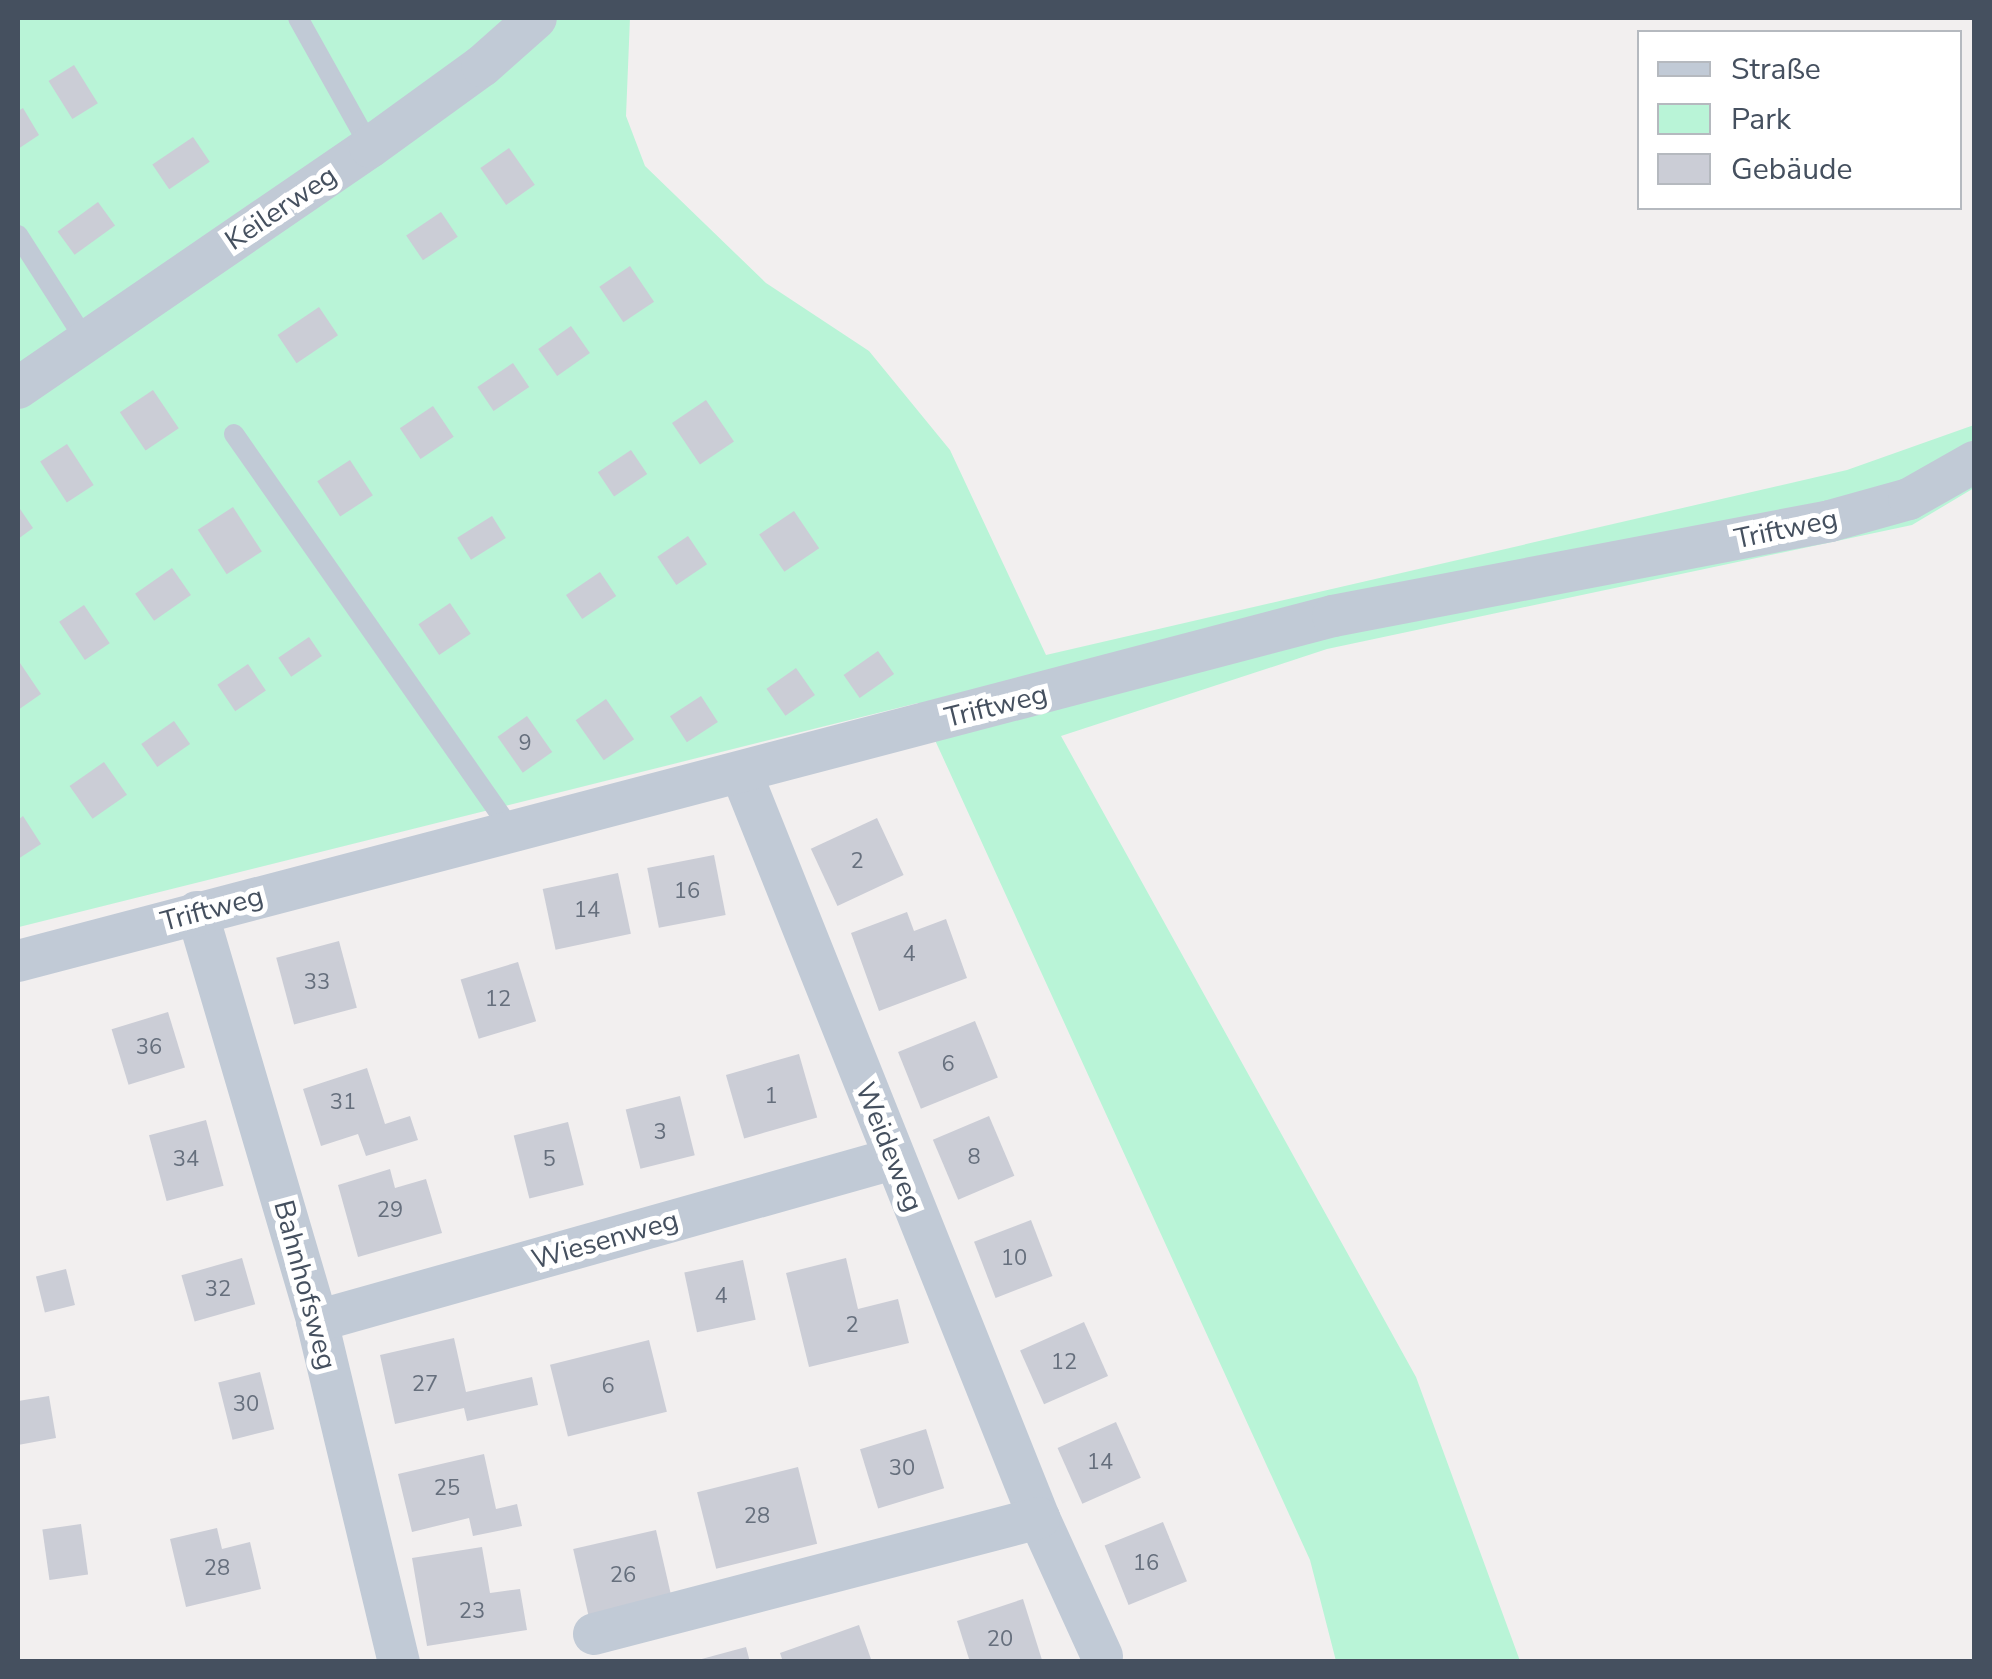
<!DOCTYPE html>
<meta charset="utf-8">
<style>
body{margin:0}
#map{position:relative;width:1992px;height:1679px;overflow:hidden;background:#f2efef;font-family:"Nunito Sans",sans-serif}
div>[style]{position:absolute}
.green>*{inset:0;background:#b9f4d7}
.building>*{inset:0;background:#cbcdd6;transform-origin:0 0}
.service>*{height:20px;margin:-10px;padding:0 10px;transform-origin:10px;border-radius:10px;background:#c1cad6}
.minor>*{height:42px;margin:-21px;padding:0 21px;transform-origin:21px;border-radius:21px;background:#c1cad6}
span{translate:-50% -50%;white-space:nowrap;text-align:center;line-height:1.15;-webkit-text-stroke:10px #fff;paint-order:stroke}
.number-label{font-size:22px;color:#666f7d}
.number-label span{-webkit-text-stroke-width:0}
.street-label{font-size:28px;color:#45505f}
.frame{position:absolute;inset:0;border:20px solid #45505f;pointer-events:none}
.legend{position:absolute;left:1637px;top:30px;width:325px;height:180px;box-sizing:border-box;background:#fff;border:2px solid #b5b9bf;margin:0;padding:12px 18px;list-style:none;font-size:30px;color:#45505f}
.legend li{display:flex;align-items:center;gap:20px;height:50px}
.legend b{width:50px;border:2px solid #b5b9bf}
</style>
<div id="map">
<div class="green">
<div style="clip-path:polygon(18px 18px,630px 18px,626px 116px,645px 166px,766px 283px,869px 351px,950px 450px,1046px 655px,1847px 470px,1974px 425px,1974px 488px,1912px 525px,1327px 649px,1061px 736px,1416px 1377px,1520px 1661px,1336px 1661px,1310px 1560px,918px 703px,19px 927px)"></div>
</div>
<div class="building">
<div style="left:74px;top:65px;width:45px;height:30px;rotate:58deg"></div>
<div style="clip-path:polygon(23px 108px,39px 135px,18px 149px,18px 111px)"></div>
<div style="left:193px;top:137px;width:30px;height:49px;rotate:56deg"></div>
<div style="left:509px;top:148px;width:45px;height:35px;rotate:55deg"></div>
<div style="left:98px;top:202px;width:29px;height:50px;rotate:54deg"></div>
<div style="left:441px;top:212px;width:30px;height:42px;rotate:56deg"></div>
<div style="left:630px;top:266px;width:43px;height:37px;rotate:56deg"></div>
<div style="left:319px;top:307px;width:34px;height:50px;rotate:56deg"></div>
<div style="left:571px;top:326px;width:33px;height:40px;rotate:55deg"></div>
<div style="left:513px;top:363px;width:29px;height:43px;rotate:56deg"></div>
<div style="left:153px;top:390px;width:46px;height:40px;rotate:56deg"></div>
<div style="left:706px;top:400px;width:50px;height:41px;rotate:56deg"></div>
<div style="left:433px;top:406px;width:37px;height:40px;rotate:56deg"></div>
<div style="left:67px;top:444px;width:49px;height:32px;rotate:57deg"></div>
<div style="left:631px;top:450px;width:29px;height:40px;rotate:56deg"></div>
<div style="left:350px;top:460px;width:42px;height:39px;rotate:57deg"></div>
<div style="clip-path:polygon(18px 506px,33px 528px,18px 539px)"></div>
<div style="left:233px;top:507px;width:53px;height:42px;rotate:57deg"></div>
<div style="left:794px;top:511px;width:45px;height:42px;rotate:56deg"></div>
<div style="left:492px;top:516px;width:26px;height:41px;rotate:58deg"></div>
<div style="left:688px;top:536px;width:34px;height:37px;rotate:56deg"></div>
<div style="left:172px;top:568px;width:33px;height:45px;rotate:55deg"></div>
<div style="left:600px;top:572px;width:29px;height:41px;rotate:56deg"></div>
<div style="left:450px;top:603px;width:37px;height:38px;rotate:56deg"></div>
<div style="left:84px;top:605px;width:46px;height:30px;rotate:56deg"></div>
<div style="left:309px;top:637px;width:23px;height:37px;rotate:56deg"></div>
<div style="left:878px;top:651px;width:28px;height:42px;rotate:55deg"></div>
<div style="clip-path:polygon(18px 660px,41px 694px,18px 710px)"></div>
<div style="left:248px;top:664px;width:32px;height:37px;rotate:56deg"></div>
<div style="left:796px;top:668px;width:33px;height:36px;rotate:55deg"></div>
<div style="left:701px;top:696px;width:31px;height:37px;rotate:57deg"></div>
<div style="left:606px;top:699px;width:49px;height:37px;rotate:55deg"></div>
<div style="left:527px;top:716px;width:44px;height:36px;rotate:55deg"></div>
<div style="left:174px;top:721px;width:28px;height:40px;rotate:55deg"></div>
<div style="left:104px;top:762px;width:40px;height:42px;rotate:55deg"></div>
<div style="clip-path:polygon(23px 816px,41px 844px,18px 859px,18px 820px)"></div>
<div style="left:877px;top:818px;width:63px;height:73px;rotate:65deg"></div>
<div style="left:714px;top:855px;width:61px;height:68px;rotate:79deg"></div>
<div style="left:618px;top:873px;width:62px;height:77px;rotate:78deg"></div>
<div style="clip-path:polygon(907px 912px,914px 931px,946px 919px,967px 978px,879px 1011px,851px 933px)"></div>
<div style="left:339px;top:941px;width:69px;height:65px;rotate:75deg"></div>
<div style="left:518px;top:962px;width:62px;height:60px;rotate:73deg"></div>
<div style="left:168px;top:1012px;width:58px;height:59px;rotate:73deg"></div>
<div style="left:975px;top:1021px;width:61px;height:83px;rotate:68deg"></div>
<div style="left:799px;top:1054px;width:66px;height:76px;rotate:74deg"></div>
<div style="clip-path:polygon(367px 1068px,385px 1124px,410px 1116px,418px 1140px,366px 1156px,358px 1134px,321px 1146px,303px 1089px)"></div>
<div style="left:680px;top:1096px;width:61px;height:56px;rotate:76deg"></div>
<div style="left:989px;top:1116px;width:65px;height:61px;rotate:67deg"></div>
<div style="left:206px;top:1120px;width:68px;height:59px;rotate:75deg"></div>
<div style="left:568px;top:1122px;width:65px;height:56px;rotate:76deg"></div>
<div style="clip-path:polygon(390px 1169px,395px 1188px,426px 1179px,442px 1233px,358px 1257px,338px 1185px)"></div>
<div style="left:1031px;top:1220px;width:60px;height:61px;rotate:69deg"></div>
<div style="left:242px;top:1258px;width:48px;height:63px;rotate:74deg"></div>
<div style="clip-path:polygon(846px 1258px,858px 1309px,898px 1299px,909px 1343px,809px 1367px,786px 1273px)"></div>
<div style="left:743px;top:1260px;width:61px;height:60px;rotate:78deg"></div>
<div style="left:66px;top:1269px;width:37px;height:31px;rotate:76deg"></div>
<div style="left:1084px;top:1322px;width:59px;height:70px;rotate:66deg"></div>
<div style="clip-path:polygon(454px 1338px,466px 1392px,532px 1377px,538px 1405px,467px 1421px,464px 1408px,395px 1424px,380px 1355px)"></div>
<div style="left:649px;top:1340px;width:74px;height:102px;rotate:76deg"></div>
<div style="left:260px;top:1372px;width:59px;height:43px;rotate:76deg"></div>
<div style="clip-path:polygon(49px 1396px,56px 1438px,18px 1445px,18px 1401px)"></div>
<div style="left:1116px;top:1422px;width:61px;height:64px;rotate:66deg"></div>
<div style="left:926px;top:1429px;width:62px;height:69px;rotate:73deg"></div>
<div style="clip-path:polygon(484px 1454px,496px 1509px,517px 1504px,522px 1526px,473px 1536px,469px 1518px,412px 1532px,398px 1474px)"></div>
<div style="left:798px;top:1467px;width:79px;height:104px;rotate:76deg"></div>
<div style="left:1163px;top:1522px;width:64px;height:63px;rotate:68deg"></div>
<div style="left:81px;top:1524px;width:51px;height:39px;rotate:82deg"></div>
<div style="clip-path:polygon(217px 1528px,222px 1549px,250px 1542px,261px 1589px,186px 1607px,170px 1539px)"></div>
<div style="left:656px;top:1530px;width:74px;height:85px;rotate:77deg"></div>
<div style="clip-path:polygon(482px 1547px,490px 1593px,520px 1589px,527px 1630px,427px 1646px,412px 1558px)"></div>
<div style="clip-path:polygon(1023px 1599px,1042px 1660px,970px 1662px,957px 1621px)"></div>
<div style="clip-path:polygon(859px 1625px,872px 1662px,783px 1662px,780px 1653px)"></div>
<div style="clip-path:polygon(746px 1647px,750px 1662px,698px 1662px,698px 1660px)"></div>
</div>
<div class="service">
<div style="left:298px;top:18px;width:148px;rotate:60.8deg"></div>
<div style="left:18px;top:235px;width:126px;rotate:57.3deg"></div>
<div style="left:234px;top:434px;width:487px;rotate:55deg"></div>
</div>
<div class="minor">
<div style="left:18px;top:388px;width:427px;rotate:-34.4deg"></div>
<div style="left:370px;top:147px;width:138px;rotate:-35.9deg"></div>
<div style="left:482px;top:66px;width:72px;rotate:-41.6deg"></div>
<div style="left:742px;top:775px;width:800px;rotate:68.21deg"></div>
<div style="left:1039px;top:1518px;width:152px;rotate:65.5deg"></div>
<div style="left:197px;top:912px;width:426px;rotate:73.6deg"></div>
<div style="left:317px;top:1321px;width:351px;rotate:76.5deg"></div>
<div style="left:18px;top:961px;width:1360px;rotate:-14.7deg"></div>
<div style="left:1333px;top:616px;width:506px;rotate:-10.82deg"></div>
<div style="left:1830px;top:521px;width:82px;rotate:-15.6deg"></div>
<div style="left:1909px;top:499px;width:75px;rotate:-29.6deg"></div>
<div style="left:317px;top:1321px;width:598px;rotate:-15.71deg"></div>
<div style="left:594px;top:1634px;width:460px;rotate:-14.6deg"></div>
</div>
<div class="number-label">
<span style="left:525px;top:744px">9</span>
<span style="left:857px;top:862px">2</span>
<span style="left:687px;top:892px">16</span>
<span style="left:587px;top:911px">14</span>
<span style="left:909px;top:955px">4</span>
<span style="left:317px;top:983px">33</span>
<span style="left:498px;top:1000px">12</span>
<span style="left:149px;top:1048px">36</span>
<span style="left:948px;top:1065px">6</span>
<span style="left:771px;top:1097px">1</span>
<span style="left:343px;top:1103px">31</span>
<span style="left:660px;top:1133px">3</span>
<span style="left:974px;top:1158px">8</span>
<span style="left:186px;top:1160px">34</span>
<span style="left:549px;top:1160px">5</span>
<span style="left:390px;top:1211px">29</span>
<span style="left:1014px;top:1259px">10</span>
<span style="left:218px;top:1290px">32</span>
<span style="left:721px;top:1297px">4</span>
<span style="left:852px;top:1326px">2</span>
<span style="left:1064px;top:1363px">12</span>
<span style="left:425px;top:1385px">27</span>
<span style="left:608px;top:1387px">6</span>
<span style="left:246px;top:1405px">30</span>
<span style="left:1100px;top:1463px">14</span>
<span style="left:902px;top:1469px">30</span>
<span style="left:447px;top:1489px">25</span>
<span style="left:757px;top:1517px">28</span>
<span style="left:1146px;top:1564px">16</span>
<span style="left:217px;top:1569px">28</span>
<span style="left:623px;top:1576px">26</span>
<span style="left:472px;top:1612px">23</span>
<span style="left:1000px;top:1640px">20</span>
</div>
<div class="street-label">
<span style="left:281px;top:208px;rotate:-34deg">Keilerweg</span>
<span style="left:1786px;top:529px;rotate:-12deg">Triftweg</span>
<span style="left:996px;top:706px;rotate:-14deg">Triftweg</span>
<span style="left:212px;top:909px;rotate:-15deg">Triftweg</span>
<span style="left:889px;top:1147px;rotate:68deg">Weideweg</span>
<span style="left:605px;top:1240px;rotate:-16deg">Wiesenweg</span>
<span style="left:305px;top:1285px;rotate:75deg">Bahnhofsweg</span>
</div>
<div class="frame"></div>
<ul class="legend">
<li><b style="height:12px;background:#c1cad6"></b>Straße</li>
<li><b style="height:28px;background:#b9f4d7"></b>Park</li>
<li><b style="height:28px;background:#cbcdd6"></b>Gebäude</li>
</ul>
</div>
